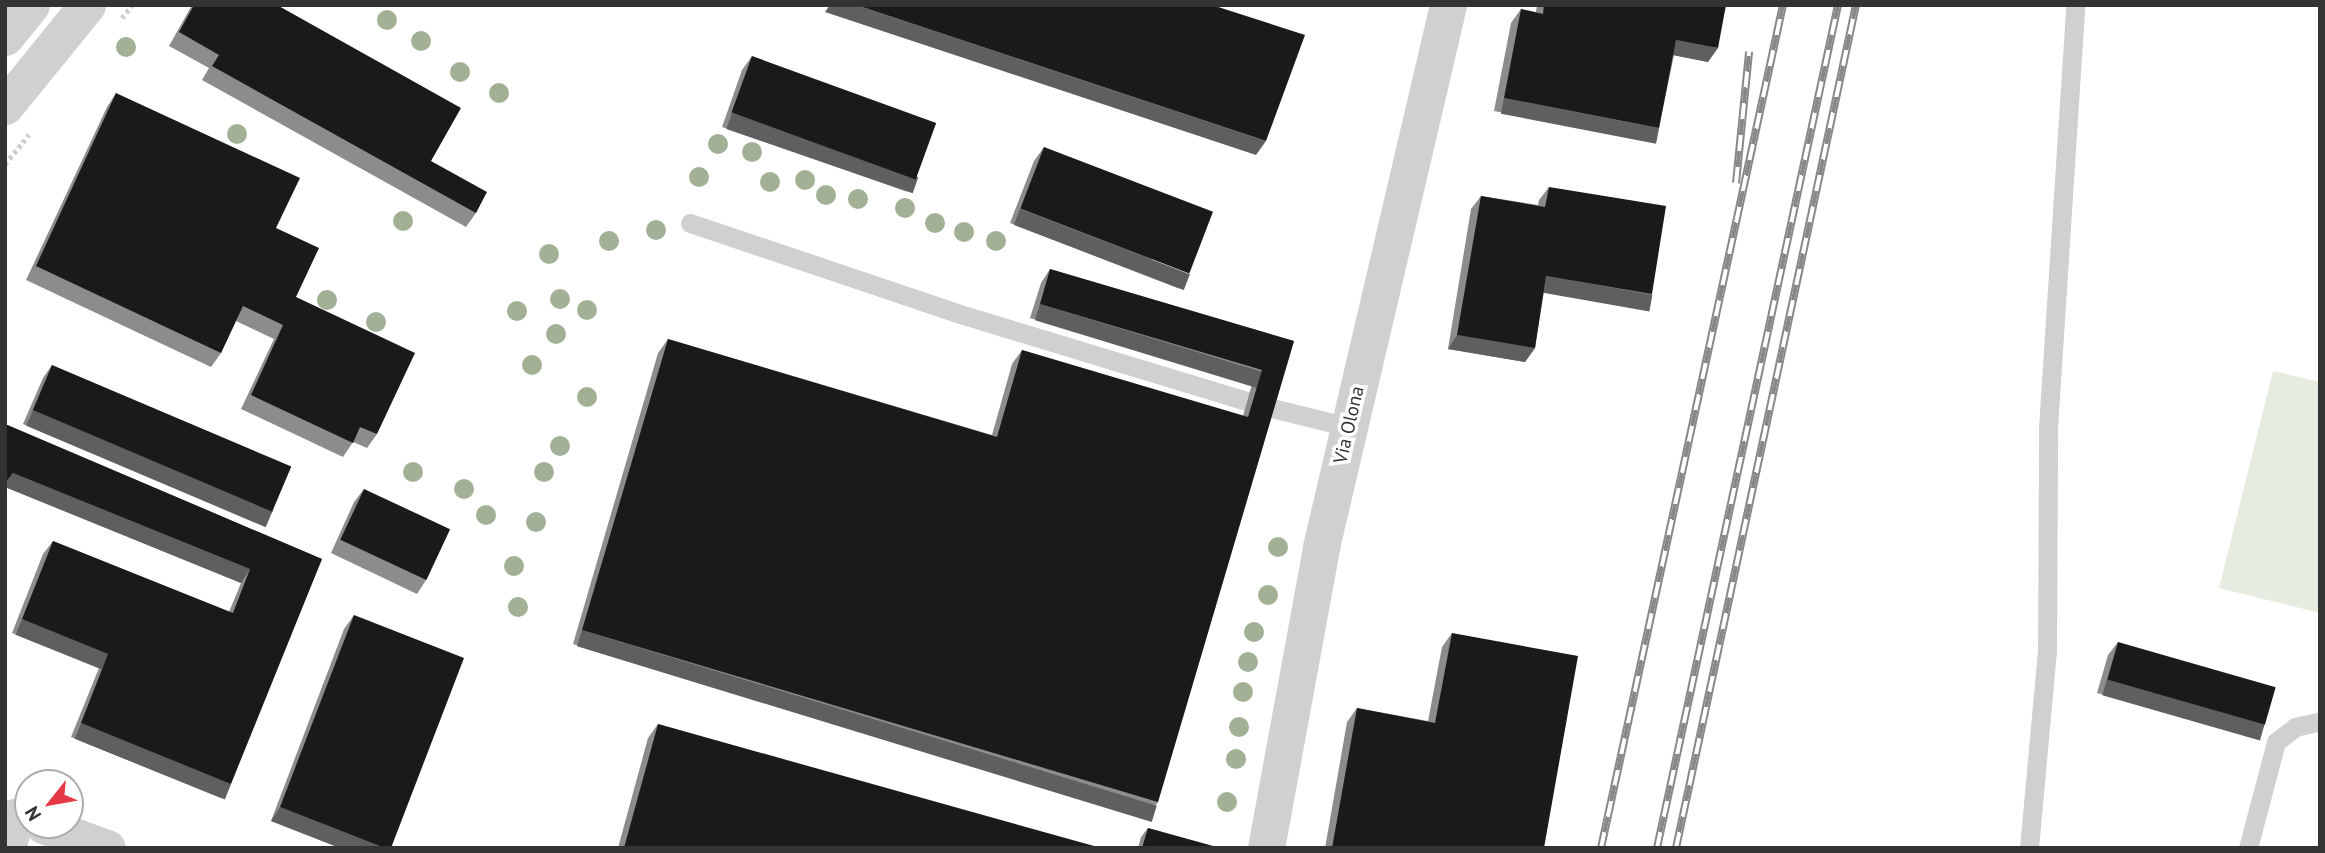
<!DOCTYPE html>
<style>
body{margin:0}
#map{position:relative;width:2325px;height:853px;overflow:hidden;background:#fff;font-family:"PT Sans",sans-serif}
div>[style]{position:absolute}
.green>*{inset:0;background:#e6ecdf}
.path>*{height:4.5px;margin-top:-2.25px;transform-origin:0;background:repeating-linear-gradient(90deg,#cdcdcd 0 3.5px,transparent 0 7px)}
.service>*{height:19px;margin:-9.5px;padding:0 9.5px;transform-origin:9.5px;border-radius:9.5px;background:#d0d0d0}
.minor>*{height:37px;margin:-18.5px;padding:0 18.5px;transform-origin:18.5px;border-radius:18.5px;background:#d0d0d0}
.rail>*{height:8px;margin-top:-4px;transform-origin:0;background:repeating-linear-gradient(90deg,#fff 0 16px,#888 0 32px);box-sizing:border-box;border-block:2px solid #888}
.trees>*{width:20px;height:20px;margin:-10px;border-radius:50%;background:#a2b095}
.wall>*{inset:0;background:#8c8c8c}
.shaded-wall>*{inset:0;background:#5f5f5f;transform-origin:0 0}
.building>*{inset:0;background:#1a1a1a;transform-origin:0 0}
span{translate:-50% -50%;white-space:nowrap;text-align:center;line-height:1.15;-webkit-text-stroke:7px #fff;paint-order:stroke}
.street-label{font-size:19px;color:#333}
.frame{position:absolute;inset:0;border:7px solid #333;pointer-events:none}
.north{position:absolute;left:14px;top:769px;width:70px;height:70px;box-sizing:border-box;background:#fff;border:2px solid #adadad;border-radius:50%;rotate:239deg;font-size:19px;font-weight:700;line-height:28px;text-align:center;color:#333}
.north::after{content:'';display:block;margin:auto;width:24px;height:32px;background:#e63946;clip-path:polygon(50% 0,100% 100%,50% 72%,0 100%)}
</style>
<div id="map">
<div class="green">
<div style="clip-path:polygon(2273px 371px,2320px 382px,2320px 613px,2219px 588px)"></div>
</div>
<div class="path">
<div style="left:122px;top:18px;width:16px;rotate:-52deg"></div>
<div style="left:5px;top:164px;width:38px;rotate:-51deg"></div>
</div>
<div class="service">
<div style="left:690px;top:223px;width:285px;rotate:18.6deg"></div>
<div style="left:960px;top:314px;width:300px;rotate:16.9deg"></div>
<div style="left:1268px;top:407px;width:83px;rotate:13.9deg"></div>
<div style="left:2029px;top:848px;width:198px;rotate:-84.8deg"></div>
<div style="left:2047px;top:651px;width:223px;rotate:-89.7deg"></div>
<div style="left:2048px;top:428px;width:424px;rotate:-86.3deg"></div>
<div style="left:2248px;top:848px;width:110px;rotate:-75.2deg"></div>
<div style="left:2276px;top:742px;width:24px;rotate:-38deg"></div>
<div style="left:2295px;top:727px;width:26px;rotate:-13deg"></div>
</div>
<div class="minor">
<div style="left:5px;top:37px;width:41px;rotate:-50.9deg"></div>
<div style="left:5px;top:106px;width:130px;rotate:-50.9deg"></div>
<div style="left:43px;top:825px;width:68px;rotate:19.8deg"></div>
<div style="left:7px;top:848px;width:33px;rotate:-74deg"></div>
<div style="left:1266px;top:848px;width:306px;rotate:-79.6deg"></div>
<div style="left:1321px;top:547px;width:557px;rotate:-76.81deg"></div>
</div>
<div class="rail">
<div style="left:1736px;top:183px;width:132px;rotate:-84.3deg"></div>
<div style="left:1601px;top:848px;width:862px;rotate:-77.82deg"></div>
<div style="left:1657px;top:848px;width:862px;rotate:-77.88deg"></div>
<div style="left:1676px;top:848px;width:862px;rotate:-77.95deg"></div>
</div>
<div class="trees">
<div style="left:387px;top:20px"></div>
<div style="left:421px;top:41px"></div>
<div style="left:126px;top:47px"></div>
<div style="left:460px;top:72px"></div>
<div style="left:499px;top:93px"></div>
<div style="left:237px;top:134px"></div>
<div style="left:718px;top:144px"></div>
<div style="left:752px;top:152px"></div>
<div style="left:699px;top:177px"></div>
<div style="left:805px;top:180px"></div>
<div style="left:770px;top:182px"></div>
<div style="left:826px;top:195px"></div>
<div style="left:858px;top:199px"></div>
<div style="left:905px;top:208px"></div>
<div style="left:403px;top:221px"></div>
<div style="left:935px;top:223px"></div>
<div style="left:656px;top:230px"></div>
<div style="left:964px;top:232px"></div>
<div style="left:609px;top:241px"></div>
<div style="left:996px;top:241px"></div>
<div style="left:549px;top:254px"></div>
<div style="left:560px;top:299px"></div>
<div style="left:327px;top:300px"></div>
<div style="left:587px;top:310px"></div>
<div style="left:517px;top:311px"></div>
<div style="left:376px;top:322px"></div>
<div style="left:556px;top:334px"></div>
<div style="left:532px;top:365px"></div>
<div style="left:587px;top:397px"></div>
<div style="left:560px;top:446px"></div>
<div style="left:413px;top:472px"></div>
<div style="left:544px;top:472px"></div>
<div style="left:464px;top:489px"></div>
<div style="left:486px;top:515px"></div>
<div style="left:536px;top:522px"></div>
<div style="left:1278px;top:547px"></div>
<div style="left:514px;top:566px"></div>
<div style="left:1268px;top:595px"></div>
<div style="left:518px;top:607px"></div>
<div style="left:1254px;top:632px"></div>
<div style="left:1248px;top:662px"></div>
<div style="left:1243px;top:692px"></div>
<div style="left:1239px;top:727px"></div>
<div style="left:1236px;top:759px"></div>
<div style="left:1227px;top:802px"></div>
</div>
<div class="wall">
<div style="clip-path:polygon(192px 5px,277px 5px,431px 161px,476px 213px,466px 227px,202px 80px,209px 68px,169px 46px)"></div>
<div style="clip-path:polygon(1537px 5px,1726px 5px,1708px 62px,1674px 55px,1659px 128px,1650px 142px,1494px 111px,1511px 23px,1521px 9px,1536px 12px)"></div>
<div style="clip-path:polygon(752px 56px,908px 192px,722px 127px,742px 70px)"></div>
<div style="clip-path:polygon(116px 93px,276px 228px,296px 297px,377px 434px,367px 448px,353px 442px,343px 457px,241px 409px,274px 339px,236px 321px,221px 353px,211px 367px,26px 280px,107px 107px)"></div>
<div style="clip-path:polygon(1044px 147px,1180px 289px,1010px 223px,1034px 161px)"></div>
<div style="clip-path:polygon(1549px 187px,1652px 294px,1642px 308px,1544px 291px,1535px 348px,1525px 362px,1448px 349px,1471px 209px,1481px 196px,1538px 205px,1539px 200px)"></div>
<div style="clip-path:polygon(1050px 269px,1294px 341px,1158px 802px,1149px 816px,573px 644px,658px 353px,668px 339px,992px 435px,1012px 364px,1022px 350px,1243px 416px,1252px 384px,1030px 318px,1041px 283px)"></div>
<div style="clip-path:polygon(52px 365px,273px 511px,263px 525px,23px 424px,43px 378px)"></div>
<div style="clip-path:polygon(5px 424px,322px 559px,221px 798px,71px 737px,99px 668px,12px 633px,43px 554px,53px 541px,229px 612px,241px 583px,5px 487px)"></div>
<div style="clip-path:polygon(364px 489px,426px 580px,417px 594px,331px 553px,354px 502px)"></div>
<div style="clip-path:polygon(354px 615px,391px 848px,340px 848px,271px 821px,344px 629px)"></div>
<div style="clip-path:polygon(1452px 633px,1544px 848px,1325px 848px,1347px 722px,1357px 708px,1428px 721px,1442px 647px)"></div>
<div style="clip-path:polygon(2118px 642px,2256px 738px,2097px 693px,2108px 655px)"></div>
<div style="clip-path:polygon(658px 724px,1094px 848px,618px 848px,648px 738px)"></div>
<div style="clip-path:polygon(1148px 828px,1220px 848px,1138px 848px,1141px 837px)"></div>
</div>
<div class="shaded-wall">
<div style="clip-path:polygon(830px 5px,856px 5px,1266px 141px,1256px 155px,825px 12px)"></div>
<div style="clip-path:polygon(1676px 40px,1718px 48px,1708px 62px,1667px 54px)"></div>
<div style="left:1504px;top:98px;width:158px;height:16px;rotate:11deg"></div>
<div style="left:732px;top:113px;width:197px;height:17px;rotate:19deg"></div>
<div style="left:1020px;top:209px;width:182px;height:17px;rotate:21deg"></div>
<div style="left:1546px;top:276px;width:108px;height:17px;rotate:10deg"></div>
<div style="left:1040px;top:304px;width:232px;height:17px;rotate:17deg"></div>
<div style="clip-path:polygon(1457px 335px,1535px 348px,1525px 362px,1448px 349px)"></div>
<div style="left:33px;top:410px;width:260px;height:17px;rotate:23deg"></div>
<div style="clip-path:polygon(13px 473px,250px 569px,241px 583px,5px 487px,5px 483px)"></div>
<div style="left:22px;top:619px;width:93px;height:17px;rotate:22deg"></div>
<div style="left:582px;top:630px;width:601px;height:17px;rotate:17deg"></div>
<div style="left:2107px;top:679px;width:164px;height:17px;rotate:16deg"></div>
<div style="left:81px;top:723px;width:162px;height:17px;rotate:22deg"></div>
<div style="clip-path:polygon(280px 807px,385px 848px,340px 848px,271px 821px)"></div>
</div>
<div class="building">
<div style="clip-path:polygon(194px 5px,277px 5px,461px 108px,431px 161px,487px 192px,476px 213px,212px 66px,219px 55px,179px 32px)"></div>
<div style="clip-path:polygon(856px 5px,1212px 5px,1305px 35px,1266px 141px)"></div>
<div style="clip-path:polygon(1544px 5px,1726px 5px,1718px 48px,1676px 40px,1659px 128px,1504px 98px,1521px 9px,1543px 14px)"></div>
<div style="left:752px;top:56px;width:196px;height:60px;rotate:20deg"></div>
<div style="clip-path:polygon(116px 93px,300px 178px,276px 228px,319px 248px,296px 297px,415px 353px,377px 434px,360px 427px,353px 443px,251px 395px,283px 325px,243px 306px,221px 353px,36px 266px)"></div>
<div style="left:1044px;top:147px;width:181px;height:66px;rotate:21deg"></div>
<div style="clip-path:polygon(1549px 187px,1666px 206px,1652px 294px,1546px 276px,1535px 348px,1457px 335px,1481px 196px,1545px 207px)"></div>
<div style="clip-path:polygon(1050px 269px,1294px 341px,1158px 802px,582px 630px,668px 339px,997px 437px,1022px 350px,1248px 417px,1262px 370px,1040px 304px)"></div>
<div style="left:52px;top:365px;width:260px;height:49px;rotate:23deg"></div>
<div style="clip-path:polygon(5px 424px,322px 559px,231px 784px,81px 723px,108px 654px,22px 619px,53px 541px,233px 613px,250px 569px,13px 473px,5px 483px)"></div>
<div style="left:364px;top:489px;width:95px;height:56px;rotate:25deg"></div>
<div style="clip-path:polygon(354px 615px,464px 658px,391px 848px,385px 848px,280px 807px)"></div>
<div style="clip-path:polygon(1452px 633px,1578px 656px,1544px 848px,1332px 848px,1357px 708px,1435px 723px)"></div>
<div style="left:2118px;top:642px;width:164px;height:39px;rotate:16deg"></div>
<div style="clip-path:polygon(658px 724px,1094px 846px,1094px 848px,624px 848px)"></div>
<div style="clip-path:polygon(1148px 828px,1220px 848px,1142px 848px)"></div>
</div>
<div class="street-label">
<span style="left:1349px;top:425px;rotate:-77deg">Via Olona</span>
</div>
<div class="frame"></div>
<div class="north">N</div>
</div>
